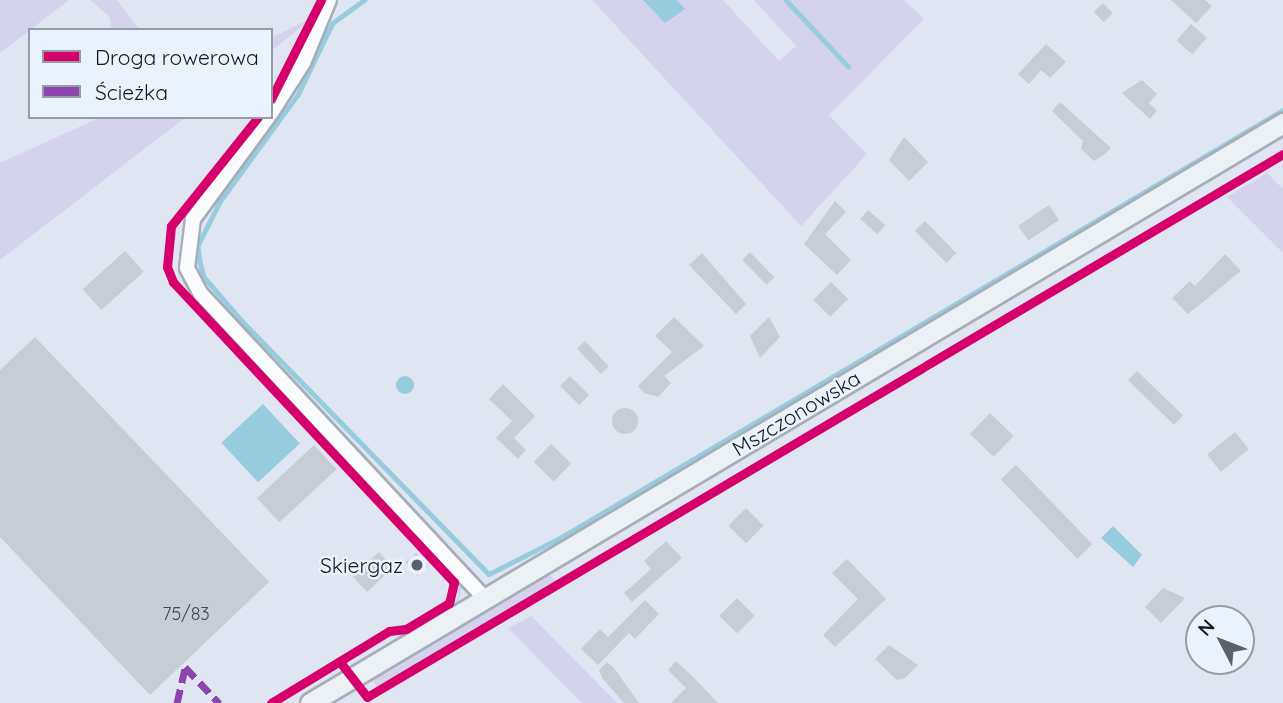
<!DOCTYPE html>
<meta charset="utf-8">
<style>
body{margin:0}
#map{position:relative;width:1283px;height:703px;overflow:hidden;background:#dfe6f2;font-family:Quicksand,sans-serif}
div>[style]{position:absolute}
.green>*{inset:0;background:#d5d2ec}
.water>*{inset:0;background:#96ccdd;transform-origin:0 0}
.round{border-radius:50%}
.stream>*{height:4.5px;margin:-2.25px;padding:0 2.25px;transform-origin:2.25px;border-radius:2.25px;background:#96ccdd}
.building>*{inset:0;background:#c7ccd6;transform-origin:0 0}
.roads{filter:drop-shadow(2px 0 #a7aeb8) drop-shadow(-2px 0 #a7aeb8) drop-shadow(0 2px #a7aeb8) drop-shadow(0 -2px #a7aeb8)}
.minor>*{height:14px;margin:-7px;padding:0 7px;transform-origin:7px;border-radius:7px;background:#fafbfd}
.major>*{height:19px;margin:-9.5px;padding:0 9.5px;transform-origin:9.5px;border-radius:9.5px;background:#ecf1f5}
.quiet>*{height:7px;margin-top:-3.5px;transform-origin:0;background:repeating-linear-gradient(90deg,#8e44ad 0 14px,transparent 0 21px)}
.cycleway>*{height:9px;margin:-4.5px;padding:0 4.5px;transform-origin:4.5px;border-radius:4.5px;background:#d6006c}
.dots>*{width:19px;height:19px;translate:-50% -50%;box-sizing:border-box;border:4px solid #eaf2fd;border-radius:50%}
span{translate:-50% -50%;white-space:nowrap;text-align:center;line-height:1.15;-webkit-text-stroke:5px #eaf2fd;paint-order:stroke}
.number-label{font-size:18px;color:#414650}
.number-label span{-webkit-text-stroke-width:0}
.street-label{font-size:21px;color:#141a23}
.poi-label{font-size:21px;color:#141a23}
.right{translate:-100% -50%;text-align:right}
.legend{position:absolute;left:28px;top:28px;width:245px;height:91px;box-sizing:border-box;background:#eaf2fd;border:2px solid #949ca6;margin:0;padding:9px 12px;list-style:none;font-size:21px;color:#141a23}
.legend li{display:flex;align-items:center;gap:14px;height:35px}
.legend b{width:35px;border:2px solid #949ca6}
.north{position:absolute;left:1185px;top:605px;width:70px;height:70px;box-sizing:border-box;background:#eaf2fd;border:2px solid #949ca6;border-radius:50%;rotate:312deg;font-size:19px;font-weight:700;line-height:28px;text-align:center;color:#141a23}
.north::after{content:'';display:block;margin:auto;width:24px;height:32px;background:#5b616b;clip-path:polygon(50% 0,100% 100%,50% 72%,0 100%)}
</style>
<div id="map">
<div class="green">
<div style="clip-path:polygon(0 0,69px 0,0 53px)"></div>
<div style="clip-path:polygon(90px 0,117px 0,140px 30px,112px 30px,109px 16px)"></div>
<div style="clip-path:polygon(592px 0,723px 0,779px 61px,796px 46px,754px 0,904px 0,924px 19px,829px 115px,867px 154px,801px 226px)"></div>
<div style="clip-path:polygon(307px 20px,305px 24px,271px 51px,271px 38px)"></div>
<div style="clip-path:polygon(101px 117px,186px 117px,0 260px,0 163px)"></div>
<div style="clip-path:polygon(1267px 173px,1283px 189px,1283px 253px,1227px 197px)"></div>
<div style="clip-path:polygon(547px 572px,558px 583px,377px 687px,370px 676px)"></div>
<div style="clip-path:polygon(455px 575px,463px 585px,458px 603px,406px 635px,389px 635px,408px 632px,451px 606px,458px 598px)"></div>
<div style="clip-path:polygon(531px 616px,617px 703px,582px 703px,508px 628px)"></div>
</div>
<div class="water">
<div style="clip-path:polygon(643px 0,677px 0,685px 9px,665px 23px)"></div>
<div class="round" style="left:396px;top:376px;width:18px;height:18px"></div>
<div style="left:263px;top:404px;width:54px;height:57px;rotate:47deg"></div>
<div style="clip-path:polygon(1113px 526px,1142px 555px,1133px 567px,1101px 538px)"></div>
</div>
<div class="stream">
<div style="left:365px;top:0;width:39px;rotate:144deg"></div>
<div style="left:333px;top:23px;width:80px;rotate:115.9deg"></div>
<div style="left:298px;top:95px;width:132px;rotate:126.1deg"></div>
<div style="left:220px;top:202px;width:49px;rotate:116.6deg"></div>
<div style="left:198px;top:246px;width:16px;rotate:83deg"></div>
<div style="left:200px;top:262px;width:16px;rotate:75deg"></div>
<div style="left:204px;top:277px;width:60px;rotate:49.1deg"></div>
<div style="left:243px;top:322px;width:352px;rotate:45.7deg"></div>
<div style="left:489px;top:574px;width:80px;rotate:-26.9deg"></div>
<div style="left:560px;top:538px;width:840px;rotate:-30.62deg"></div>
<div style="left:786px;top:0;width:91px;rotate:46.8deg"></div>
</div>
<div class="building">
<div style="clip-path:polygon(1171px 0,1205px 0,1212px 6px,1196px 23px)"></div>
<div style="left:1103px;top:3px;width:14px;height:13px;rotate:45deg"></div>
<div style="left:1191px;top:24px;width:21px;height:22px;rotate:41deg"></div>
<div style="clip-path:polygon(1046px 44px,1066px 62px,1050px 78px,1041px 70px,1029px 84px,1018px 74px)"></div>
<div style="clip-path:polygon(1142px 80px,1157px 94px,1149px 103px,1157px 111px,1150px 119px,1122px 93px)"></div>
<div style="clip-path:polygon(1060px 102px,1111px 148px,1105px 154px,1094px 161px,1081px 149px,1083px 141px,1052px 111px)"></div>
<div style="clip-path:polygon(904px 137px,928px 162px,909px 181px,889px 160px)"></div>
<div style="clip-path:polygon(835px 201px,846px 212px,825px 234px,851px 260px,837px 275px,804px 244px)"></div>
<div style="left:1049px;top:205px;width:18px;height:37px;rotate:56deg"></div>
<div style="left:868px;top:210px;width:23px;height:12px;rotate:41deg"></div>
<div style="left:925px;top:221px;width:45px;height:14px;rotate:46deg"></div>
<div style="left:125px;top:251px;width:28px;height:57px;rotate:48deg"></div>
<div style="left:750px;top:252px;width:35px;height:11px;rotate:46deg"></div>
<div style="clip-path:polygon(702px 253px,746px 304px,736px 314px,689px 265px)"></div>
<div style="clip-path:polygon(1225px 254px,1241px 271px,1188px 314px,1172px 298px,1190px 281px,1195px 286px)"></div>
<div style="left:831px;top:282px;width:24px;height:25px;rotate:45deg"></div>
<div style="clip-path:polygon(674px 317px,704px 346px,664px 376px,671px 383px,658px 397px,644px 393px,638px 386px,672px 352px,655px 336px)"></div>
<div style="clip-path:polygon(769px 317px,780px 337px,760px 358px,750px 336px)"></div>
<div style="clip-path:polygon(35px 337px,269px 582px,150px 695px,0 537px,0 370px)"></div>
<div style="left:585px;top:341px;width:35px;height:11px;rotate:47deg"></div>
<div style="left:1137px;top:371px;width:64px;height:13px;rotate:44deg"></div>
<div style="left:570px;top:376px;width:27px;height:14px;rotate:45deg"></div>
<div style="clip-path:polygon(503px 384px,535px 416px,514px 438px,526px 450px,518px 459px,496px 438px,512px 421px,489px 399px)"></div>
<div class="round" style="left:612px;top:408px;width:26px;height:26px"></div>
<div style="left:990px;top:413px;width:33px;height:29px;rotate:44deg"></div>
<div style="left:1235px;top:432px;width:22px;height:36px;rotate:51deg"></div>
<div style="left:551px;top:444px;width:28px;height:25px;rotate:44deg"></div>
<div style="left:314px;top:445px;width:33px;height:78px;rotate:47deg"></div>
<div style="left:1016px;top:465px;width:110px;height:21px;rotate:46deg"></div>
<div style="left:746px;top:508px;width:25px;height:25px;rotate:45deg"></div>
<div style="clip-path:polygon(666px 541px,682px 558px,632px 602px,624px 593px,651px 569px,644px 561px)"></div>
<div style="left:379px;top:552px;width:21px;height:36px;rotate:47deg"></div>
<div style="left:416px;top:553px;width:18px;height:14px;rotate:49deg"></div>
<div style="clip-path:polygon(847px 559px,886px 599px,835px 647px,823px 635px,858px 599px,832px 573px)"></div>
<div style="clip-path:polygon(1163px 588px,1185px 598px,1161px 623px,1145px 607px)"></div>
<div style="left:737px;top:598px;width:25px;height:25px;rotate:45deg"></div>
<div style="clip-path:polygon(645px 600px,659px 614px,635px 639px,629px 633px,598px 665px,581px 649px,600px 629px,608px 637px)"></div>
<div style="clip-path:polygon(889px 645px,918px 665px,905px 678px,897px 680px,875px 659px)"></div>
<div style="clip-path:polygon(676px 661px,695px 679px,718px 703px,671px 703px,686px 688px,668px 670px)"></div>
<div style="clip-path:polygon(607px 662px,614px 668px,639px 703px,624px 703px,603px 679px,599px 670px)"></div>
</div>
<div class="roads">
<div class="minor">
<div style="left:271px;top:113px;width:59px;rotate:-57.4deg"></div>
<div style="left:303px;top:63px;width:68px;rotate:-67.6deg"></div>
<div style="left:268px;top:117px;width:127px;rotate:126.3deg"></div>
<div style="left:193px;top:219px;width:49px;rotate:97deg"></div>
<div style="left:187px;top:268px;width:30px;rotate:62deg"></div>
<div style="left:201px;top:294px;width:415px;rotate:47deg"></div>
</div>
<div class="major">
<div style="left:310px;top:703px;width:1133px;rotate:-30.8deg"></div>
</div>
</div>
<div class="quiet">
<div style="left:185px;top:667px;width:50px;rotate:46.6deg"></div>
<div style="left:177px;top:703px;width:37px;rotate:-77deg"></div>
</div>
<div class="cycleway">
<div style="left:271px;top:99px;width:111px;rotate:-63.2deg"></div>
<div style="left:258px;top:117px;width:139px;rotate:128.6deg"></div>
<div style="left:171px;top:226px;width:41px;rotate:95.6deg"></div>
<div style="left:167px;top:267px;width:16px;rotate:68deg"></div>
<div style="left:173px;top:282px;width:411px;rotate:46.9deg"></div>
<div style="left:454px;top:582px;width:22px;rotate:103deg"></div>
<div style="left:449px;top:603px;width:50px;rotate:148.8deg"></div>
<div style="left:406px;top:629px;width:17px;rotate:173deg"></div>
<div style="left:389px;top:631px;width:138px;rotate:148.6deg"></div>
<div style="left:340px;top:662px;width:44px;rotate:52.4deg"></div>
<div style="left:367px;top:697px;width:1065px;rotate:-30.66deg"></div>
</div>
<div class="dots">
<div style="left:417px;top:565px;background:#5b616b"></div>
</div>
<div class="number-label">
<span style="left:186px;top:614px">75/83</span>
</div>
<div class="street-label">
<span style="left:796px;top:413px;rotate:-31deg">Mszczonowska</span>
</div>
<div class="poi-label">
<span class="right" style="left:403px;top:565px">Skiergaz</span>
</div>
<ul class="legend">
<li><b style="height:9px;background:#d6006c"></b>Droga rowerowa</li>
<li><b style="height:9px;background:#8e44ad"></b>Ścieżka</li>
</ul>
<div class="north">N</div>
</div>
